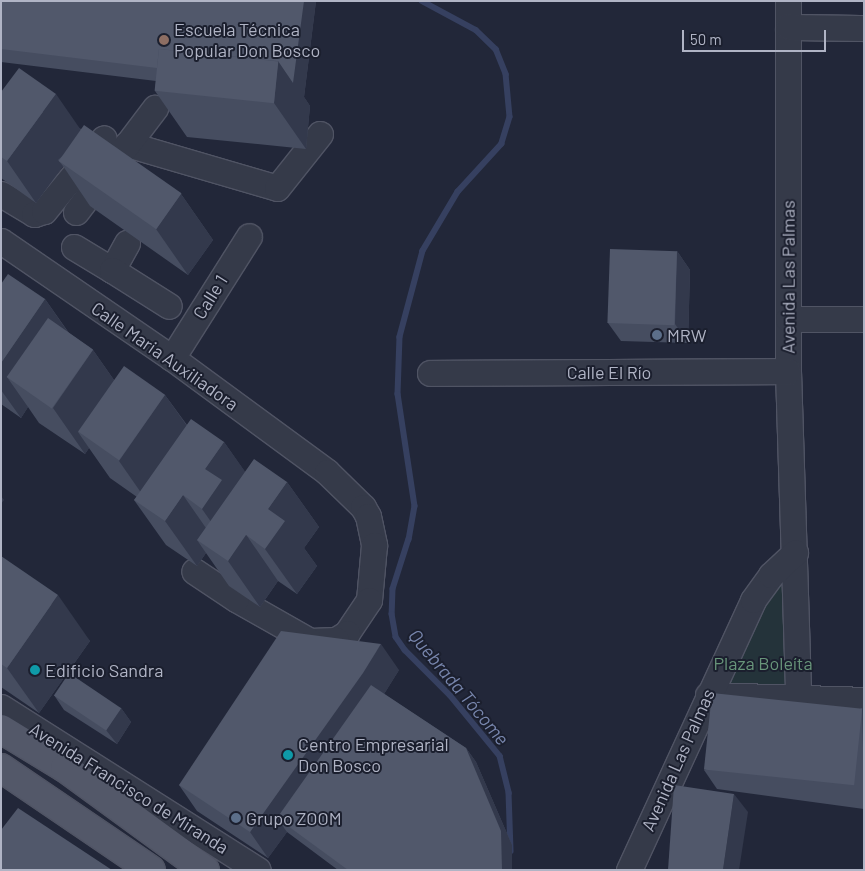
<!DOCTYPE html>
<meta charset="utf-8">
<style>
body{margin:0}
#map{position:relative;width:865px;height:871px;overflow:hidden;background:#222739;font-family:Barlow,sans-serif}
div>[style]{position:absolute}
.green>*{inset:0;background:#24333a}
.stream>*{height:5.5px;margin:-2.75px;padding:0 2.75px;transform-origin:2.75px;border-radius:2.75px;background:#364060}
.roads{filter:drop-shadow(1px 0 #505464) drop-shadow(-1px 0 #505464) drop-shadow(0 1px #505464) drop-shadow(0 -1px #505464)}
.minor>*{height:25px;margin:-12.5px;padding:0 12.5px;transform-origin:12.5px;border-radius:12.5px;background:#353a49}
.major>*{height:28px;margin:-14px;padding:0 14px;transform-origin:14px;border-radius:14px;background:#535869}
.wall>*{inset:0;background:#464d60}
.shaded-wall>*{inset:0;background:#33394c}
.building>*{inset:0;background:#51586b;transform-origin:0 0}
.dots>*{width:14px;height:14px;translate:-50% -50%;box-sizing:border-box;border:2px solid #1b1f2e;border-radius:50%}
span{translate:-50% -50%;white-space:nowrap;text-align:center;line-height:1.15;-webkit-text-stroke:4px #1b1f2e;paint-order:stroke}
.poi-label{font-size:18px;color:#b0b4c5}
.left{translate:0 -50%;text-align:left}
.street-label{font-size:18px;color:#b0b4c5}
.park-label{font-size:18px;color:#68957a}
.water-label{font-size:19px;color:#7886ad;font-style:italic}
.frame{position:absolute;inset:0;border:2px solid #b0b4c5;pointer-events:none}
.scale{position:absolute;left:682px;top:30px;width:144px;height:22px;box-sizing:border-box;border:2px solid #b0b4c5;border-top:0;padding-left:6px;font-size:15px;line-height:18px;white-space:nowrap;color:#b0b4c5;-webkit-text-stroke:4px #1b1f2e;paint-order:stroke}
</style>
<div id="map">
<div class="green">
<div style="clip-path:polygon(790px 578px,787px 687px,725px 687px,768px 596px)"></div>
</div>
<div class="stream">
<div style="left:422px;top:1px;width:61px;rotate:28.2deg"></div>
<div style="left:476px;top:30px;width:28px;rotate:44deg"></div>
<div style="left:496px;top:49px;width:27px;rotate:68deg"></div>
<div style="left:506px;top:74px;width:43px;rotate:84.7deg"></div>
<div style="left:510px;top:117px;width:28px;rotate:107deg"></div>
<div style="left:502px;top:144px;width:65px;rotate:132.5deg"></div>
<div style="left:458px;top:192px;width:69px;rotate:120.7deg"></div>
<div style="left:423px;top:251px;width:89px;rotate:105deg"></div>
<div style="left:400px;top:337px;width:57px;rotate:92deg"></div>
<div style="left:398px;top:394px;width:113px;rotate:81.4deg"></div>
<div style="left:415px;top:506px;width:34px;rotate:100deg"></div>
<div style="left:409px;top:539px;width:52px;rotate:107.7deg"></div>
<div style="left:393px;top:589px;width:25px;rotate:92deg"></div>
<div style="left:392px;top:614px;width:23px;rotate:80deg"></div>
<div style="left:396px;top:637px;width:16px;rotate:55deg"></div>
<div style="left:405px;top:650px;width:64px;rotate:45deg"></div>
<div style="left:450px;top:695px;width:79px;rotate:50.7deg"></div>
<div style="left:500px;top:756px;width:38px;rotate:76deg"></div>
<div style="left:509px;top:793px;width:58px;rotate:88deg"></div>
</div>
<div class="roads">
<div class="minor">
<div style="left:788px;top:1px;width:370px;rotate:90deg"></div>
<div style="left:788px;top:371px;width:327px;rotate:88.2deg"></div>
<div style="left:788px;top:27px;width:76px;rotate:0.8deg"></div>
<div style="left:127px;top:144px;width:156px;rotate:16.3deg"></div>
<div style="left:277px;top:188px;width:69px;rotate:-51.5deg"></div>
<div style="left:1px;top:194px;width:39px;rotate:31deg"></div>
<div style="left:34px;top:214px;width:10px;rotate:-17deg"></div>
<div style="left:44px;top:211px;width:94px;rotate:-50.6deg"></div>
<div style="left:76px;top:212px;width:131px;rotate:-52.8deg"></div>
<div style="left:1px;top:241px;width:207px;rotate:34.4deg"></div>
<div style="left:172px;top:358px;width:192px;rotate:36.3deg"></div>
<div style="left:327px;top:472px;width:50px;rotate:44.2deg"></div>
<div style="left:363px;top:507px;width:10px;rotate:61deg"></div>
<div style="left:368px;top:516px;width:30px;rotate:78deg"></div>
<div style="left:374px;top:545px;width:55px;rotate:95.2deg"></div>
<div style="left:369px;top:600px;width:40px;rotate:124deg"></div>
<div style="left:347px;top:633px;width:13px;rotate:148deg"></div>
<div style="left:336px;top:640px;width:26px;rotate:178deg"></div>
<div style="left:310px;top:641px;width:85px;rotate:-150.4deg"></div>
<div style="left:236px;top:599px;width:50px;rotate:-146.3deg"></div>
<div style="left:74px;top:247px;width:44px;rotate:31.2deg"></div>
<div style="left:112px;top:270px;width:31px;rotate:-61deg"></div>
<div style="left:112px;top:270px;width:67px;rotate:32.3deg"></div>
<div style="left:788px;top:319px;width:76px"></div>
<div style="left:172px;top:358px;width:144px;rotate:-57.7deg"></div>
<div style="left:430px;top:373px;width:358px;rotate:-0.3deg"></div>
<div style="left:708px;top:695px;width:156px;rotate:1.8deg"></div>
<div style="left:1px;top:707px;width:304px;rotate:32.4deg"></div>
<div style="left:629px;top:870px;width:297px;rotate:-65.3deg"></div>
<div style="left:753px;top:600px;width:31px;rotate:-54deg"></div>
<div style="left:771px;top:575px;width:33px;rotate:-43deg"></div>
</div>
<div class="major">
<div style="left:1px;top:729px;width:75px;rotate:31.4deg"></div>
<div style="left:65px;top:768px;width:173px;rotate:36.1deg"></div>
<div style="left:1px;top:768px;width:181px;rotate:34.2deg"></div>
</div>
</div>
<div class="wall">
<div style="clip-path:polygon(1px 1px,316px 1px,304px 97px,310px 106px,306px 149px,187px 137px,155px 91px,156px 81px,1px 62px)"></div>
<div style="clip-path:polygon(1px 92px,81px 129px,181px 194px,213px 240px,188px 275px,90px 206px,63px 166px,36px 203px,1px 178px)"></div>
<div style="clip-path:polygon(677px 251px,690px 270px,688px 343px,621px 341px,608px 323px)"></div>
<div style="clip-path:polygon(1px 284px,45px 299px,69px 333px,93px 350px,114px 380px,165px 395px,187px 425px,224px 442px,245px 472px,287px 482px,319px 527px,304px 548px,317px 566px,297px 594px,278px 581px,260px 607px,229px 586px,206px 553px,197px 566px,166px 545px,134px 500px,137px 497px,110px 478px,89px 448px,85px 454px,39px 423px,28px 407px,21px 418px,1px 404px)"></div>
<div style="clip-path:polygon(1px 556px,90px 641px,39px 713px,1px 687px)"></div>
<div style="clip-path:polygon(399px 670px,384px 694px,466px 748px,476px 762px,512px 845px,512px 870px,338px 870px,287px 832px,268px 858px,197px 811px,179px 785px)"></div>
<div style="clip-path:polygon(54px 695px,121px 708px,131px 722px,117px 744px,64px 710px)"></div>
<div style="clip-path:polygon(862px 708px,864px 711px,864px 809px,717px 789px,704px 770px)"></div>
</div>
<div class="shaded-wall">
<div style="clip-path:polygon(304px 1px,316px 1px,304px 97px,310px 106px,306px 149px,274px 103px,278px 61px)"></div>
<div style="clip-path:polygon(56px 94px,85px 136px,58px 160px,63px 166px,36px 203px,7px 161px)"></div>
<div style="clip-path:polygon(181px 194px,213px 240px,188px 275px,156px 229px)"></div>
<div style="clip-path:polygon(677px 251px,690px 270px,688px 343px,675px 324px)"></div>
<div style="clip-path:polygon(45px 299px,74px 341px,7px 377px,28px 407px,21px 418px,1px 390px,1px 363px)"></div>
<div style="clip-path:polygon(93px 350px,125px 396px,78px 432px,89px 448px,85px 454px,53px 408px)"></div>
<div style="clip-path:polygon(165px 395px,197px 440px,151px 507px,119px 461px)"></div>
<div style="clip-path:polygon(224px 442px,256px 487px,254px 526px,247px 536px,278px 581px,260px 607px,228px 561px,233px 553px,202px 509px,205px 469px)"></div>
<div style="clip-path:polygon(287px 482px,319px 527px,304px 548px,317px 566px,297px 594px,265px 549px,268px 509px)"></div>
<div style="clip-path:polygon(183px 495px,215px 541px,197px 540px,206px 553px,197px 566px,165px 521px)"></div>
<div style="clip-path:polygon(1px 496px,4px 500px,1px 504px)"></div>
<div style="clip-path:polygon(58px 595px,90px 641px,39px 713px,7px 668px)"></div>
<div style="clip-path:polygon(381px 644px,399px 670px,381px 699px,277px 818px,287px 832px,268px 858px,250px 832px)"></div>
<div style="clip-path:polygon(121px 708px,131px 722px,117px 744px,106px 730px)"></div>
<div style="clip-path:polygon(862px 708px,864px 711px,864px 787px)"></div>
<div style="clip-path:polygon(466px 748px,476px 762px,512px 845px,512px 870px,502px 870px)"></div>
<div style="clip-path:polygon(734px 794px,748px 812px,739px 870px,723px 870px)"></div>
</div>
<div class="building">
<div style="clip-path:polygon(1px 1px,304px 1px,293px 83px,278px 61px,159px 49px,157px 68px,1px 49px)"></div>
<div style="left:159px;top:49px;width:120px;height:42px;rotate:6deg"></div>
<div style="clip-path:polygon(19px 68px,56px 94px,7px 161px,1px 157px,1px 92px)"></div>
<div style="left:84px;top:125px;width:119px;height:44px;rotate:35deg"></div>
<div style="left:610px;top:249px;width:67px;height:74px;rotate:2deg"></div>
<div style="clip-path:polygon(8px 274px,45px 299px,1px 363px,1px 284px)"></div>
<div style="left:48px;top:318px;width:55px;height:72px;rotate:35deg"></div>
<div style="left:124px;top:366px;width:50px;height:80px;rotate:35deg"></div>
<div style="clip-path:polygon(191px 419px,224px 442px,205px 469px,222px 480px,202px 509px,183px 495px,165px 521px,134px 500px)"></div>
<div style="clip-path:polygon(254px 459px,287px 482px,268px 509px,285px 521px,265px 549px,246px 535px,228px 561px,197px 540px)"></div>
<div style="clip-path:polygon(1px 556px,58px 595px,7px 668px,1px 664px)"></div>
<div style="clip-path:polygon(281px 631px,381px 644px,363px 673px,250px 832px,179px 785px)"></div>
<div style="left:69px;top:673px;width:63px;height:27px;rotate:34deg"></div>
<div style="clip-path:polygon(371px 685px,466px 748px,501px 831px,502px 870px,348px 870px,277px 818px)"></div>
<div style="left:712px;top:693px;width:151px;height:77px;rotate:6deg"></div>
<div style="clip-path:polygon(674px 785px,734px 794px,723px 870px,668px 870px)"></div>
<div style="clip-path:polygon(18px 808px,112px 870px,1px 870px,1px 830px)"></div>
</div>
<div class="dots">
<div style="left:164px;top:40px;background:#8d6e63"></div>
<div style="left:657px;top:335px;background:#5c6f8a"></div>
<div style="left:35px;top:670px;background:#0f9aa8"></div>
<div style="left:288px;top:755px;background:#0f9aa8"></div>
<div style="left:236px;top:818px;background:#5c6f8a"></div>
</div>
<div class="poi-label">
<span class="left" style="left:174px;top:40px">Escuela Técnica<br>Popular Don Bosco</span>
<span class="left" style="left:667px;top:335px">MRW</span>
<span class="left" style="left:45px;top:670px">Edificio Sandra</span>
<span class="left" style="left:298px;top:755px">Centro Empresarial<br>Don Bosco</span>
<span class="left" style="left:246px;top:818px">Grupo ZOOM</span>
</div>
<div class="street-label">
<span style="left:788px;top:277px;rotate:-90deg">Avenida Las Palmas</span>
<span style="left:210px;top:297px;rotate:-58deg">Calle 1</span>
<span style="left:165px;top:356px;rotate:35deg">Calle Maria Auxiliadora</span>
<span style="left:609px;top:372px">Calle El Río</span>
<span style="left:678px;top:760px;rotate:-66deg">Avenida Las Palmas</span>
<span style="left:129px;top:788px;rotate:32deg">Avenida Francisco de Miranda</span>
</div>
<div class="park-label">
<span style="left:763px;top:663px">Plaza Boleíta</span>
</div>
<div class="water-label">
<span style="left:459px;top:687px;rotate:50deg">Quebrada Tócome</span>
</div>
<div class="frame"></div>
<div class="scale">50 m</div>
</div>
